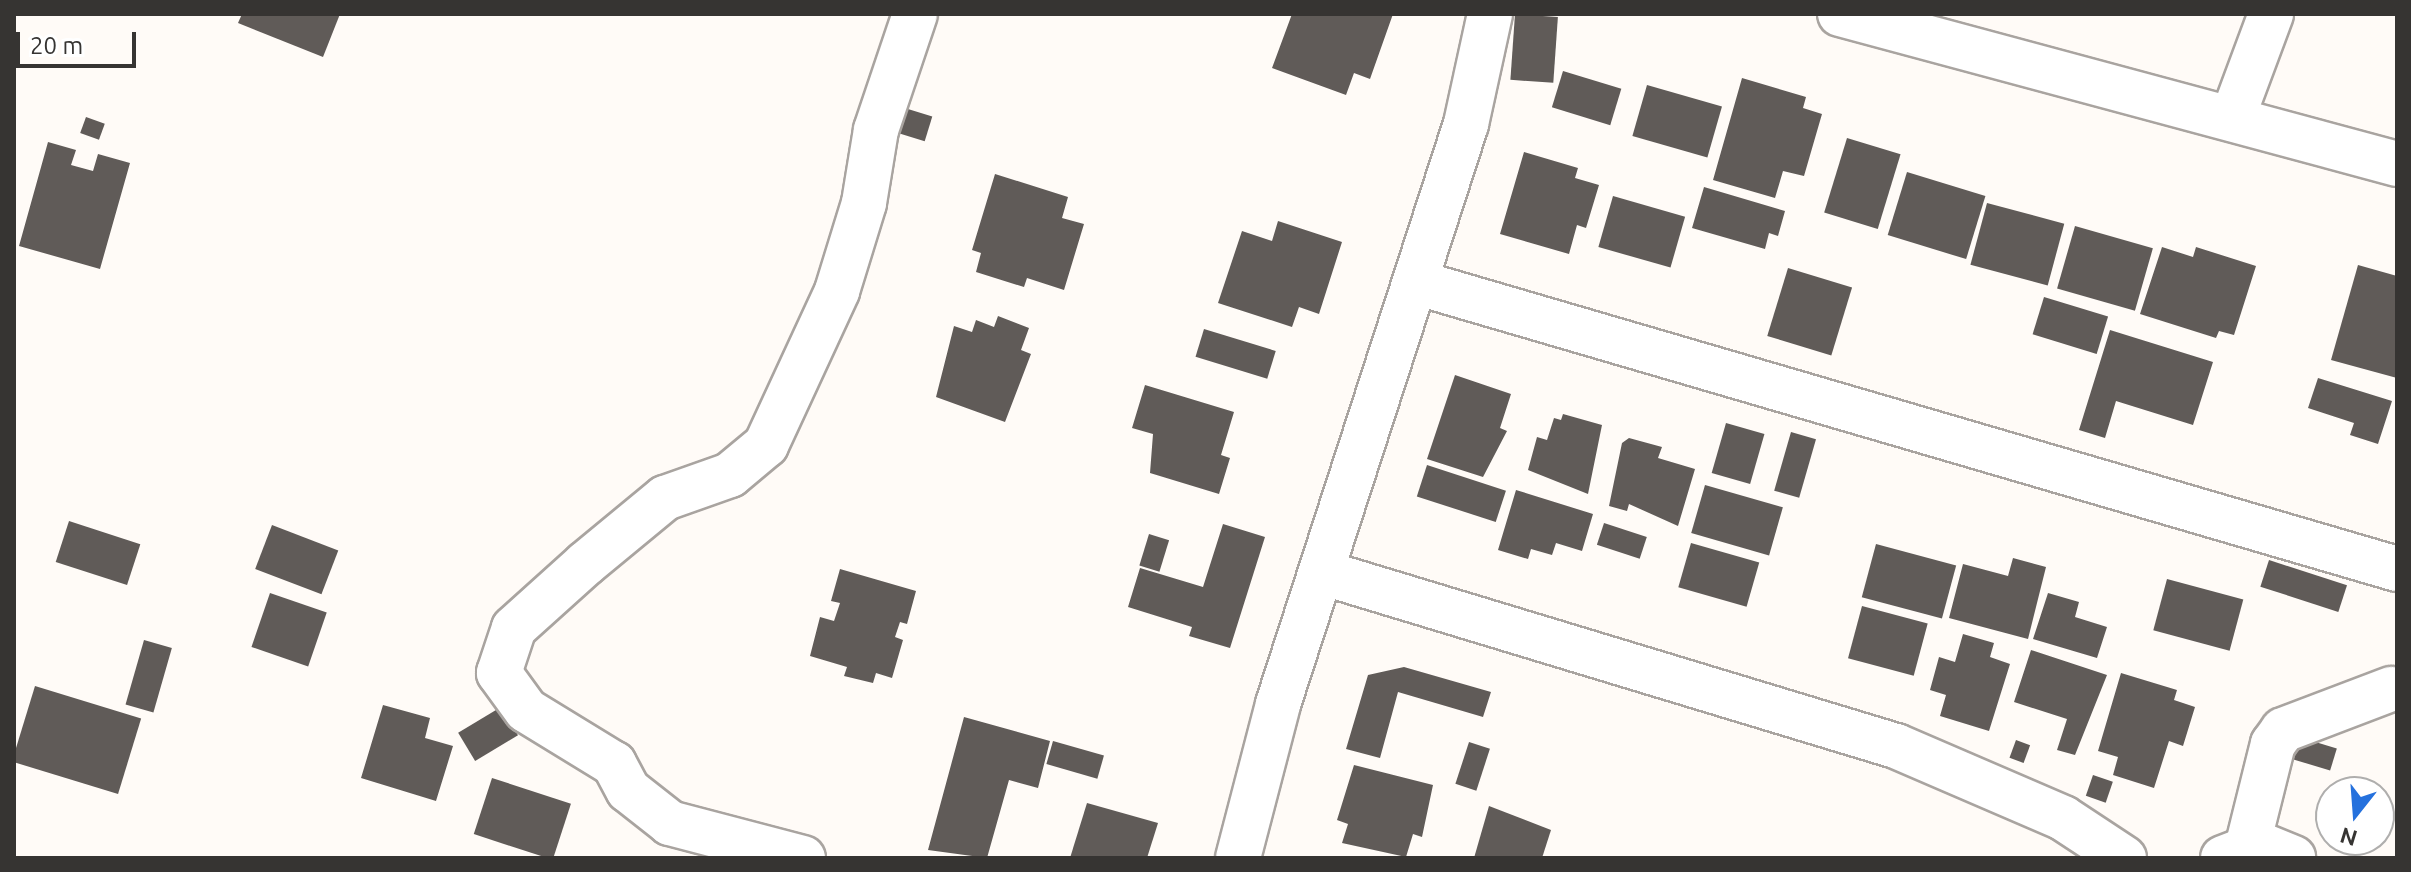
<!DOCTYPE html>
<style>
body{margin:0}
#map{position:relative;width:2411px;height:872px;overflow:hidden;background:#fffbf7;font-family:Ubuntu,sans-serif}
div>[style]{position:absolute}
.building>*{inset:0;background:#605b58;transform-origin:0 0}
.roads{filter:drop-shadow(2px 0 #a9a4a0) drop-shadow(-2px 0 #a9a4a0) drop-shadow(0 2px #a9a4a0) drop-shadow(0 -2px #a9a4a0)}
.minor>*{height:44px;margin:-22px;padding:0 22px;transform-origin:22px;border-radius:22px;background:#fff}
span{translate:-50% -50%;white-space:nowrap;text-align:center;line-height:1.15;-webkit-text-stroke:8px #fff;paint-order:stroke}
.frame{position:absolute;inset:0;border:16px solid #363432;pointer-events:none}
.north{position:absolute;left:2315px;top:776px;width:80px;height:80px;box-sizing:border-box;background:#fff;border:2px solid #afaead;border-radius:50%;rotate:197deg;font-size:22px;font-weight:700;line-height:32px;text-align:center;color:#363432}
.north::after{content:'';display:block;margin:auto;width:28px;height:36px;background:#2571dd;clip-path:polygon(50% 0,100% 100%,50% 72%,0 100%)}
.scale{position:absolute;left:16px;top:32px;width:120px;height:36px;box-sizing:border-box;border:4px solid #363432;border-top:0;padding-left:10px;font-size:24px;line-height:28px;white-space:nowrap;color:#363432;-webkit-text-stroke:6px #fff;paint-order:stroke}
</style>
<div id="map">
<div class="building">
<div style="clip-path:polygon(242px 14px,340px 14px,323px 57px,238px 23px)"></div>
<div style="clip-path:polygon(1292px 14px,1393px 14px,1370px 79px,1354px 73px,1346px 95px,1272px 68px)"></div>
<div style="left:1515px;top:14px;width:43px;height:66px;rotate:4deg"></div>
<div style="left:1563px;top:71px;width:61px;height:38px;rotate:17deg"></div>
<div style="clip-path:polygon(1742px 78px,1806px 97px,1803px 108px,1822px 114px,1804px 176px,1783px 171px,1775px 198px,1713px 180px)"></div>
<div style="left:1647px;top:85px;width:78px;height:53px;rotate:16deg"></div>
<div style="left:895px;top:105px;width:39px;height:26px;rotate:17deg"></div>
<div style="left:86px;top:117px;width:20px;height:17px;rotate:20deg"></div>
<div style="left:1847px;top:138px;width:56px;height:78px;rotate:17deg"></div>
<div style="clip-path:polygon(48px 142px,76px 150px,71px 165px,93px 171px,98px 154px,130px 163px,100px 269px,19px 246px)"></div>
<div style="clip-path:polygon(1524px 152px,1578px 168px,1575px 178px,1599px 185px,1586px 228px,1577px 225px,1569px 254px,1500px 234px)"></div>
<div style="left:1907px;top:172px;width:82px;height:66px;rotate:17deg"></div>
<div style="clip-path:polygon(995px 174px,1068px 197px,1062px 218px,1084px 224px,1064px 290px,1027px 278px,1024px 287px,976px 272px,981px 253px,972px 250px)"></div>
<div style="clip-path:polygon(1704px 187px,1785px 211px,1778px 236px,1769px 233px,1765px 249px,1692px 228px)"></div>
<div style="left:1613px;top:196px;width:75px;height:53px;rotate:16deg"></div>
<div style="left:1987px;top:203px;width:80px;height:64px;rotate:15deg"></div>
<div style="clip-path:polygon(1278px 221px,1342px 242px,1319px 314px,1299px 307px,1292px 327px,1218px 303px,1242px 231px,1272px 241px)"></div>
<div style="left:2075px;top:226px;width:81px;height:65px;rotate:16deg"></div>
<div style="clip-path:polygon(2162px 247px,2193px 257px,2196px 247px,2256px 266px,2234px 335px,2219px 331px,2216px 338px,2140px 314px)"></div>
<div style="clip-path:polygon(2358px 265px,2397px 276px,2397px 378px,2331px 360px)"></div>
<div style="left:1788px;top:268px;width:67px;height:71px;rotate:17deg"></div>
<div style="left:2044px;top:297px;width:67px;height:39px;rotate:17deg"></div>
<div style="clip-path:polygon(998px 316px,1029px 328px,1021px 350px,1031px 354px,1005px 422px,936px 397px,954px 326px,972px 332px,976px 320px,994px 327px)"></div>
<div style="left:1204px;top:329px;width:75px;height:29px;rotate:17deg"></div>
<div style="clip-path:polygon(2110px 330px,2213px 362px,2193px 425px,2116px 401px,2105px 438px,2079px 430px)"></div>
<div style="clip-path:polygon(1455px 375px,1511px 394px,1500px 428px,1507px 431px,1483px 477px,1427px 459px)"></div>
<div style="clip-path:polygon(2318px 378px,2392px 401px,2378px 444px,2350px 435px,2354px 423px,2308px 408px)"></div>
<div style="clip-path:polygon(1145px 385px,1234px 412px,1221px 455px,1230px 458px,1219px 494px,1150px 473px,1153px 434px,1132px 428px)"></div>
<div style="clip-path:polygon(1563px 414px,1602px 425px,1588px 494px,1528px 470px,1537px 437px,1547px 440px,1554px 418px,1561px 420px)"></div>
<div style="left:1726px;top:423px;width:40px;height:52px;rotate:16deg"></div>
<div style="left:1791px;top:432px;width:26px;height:61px;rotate:16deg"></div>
<div style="clip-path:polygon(1629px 438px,1662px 447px,1658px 458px,1695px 469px,1678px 526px,1629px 504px,1627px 511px,1609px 506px,1622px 443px)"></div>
<div style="left:1427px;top:465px;width:83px;height:33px;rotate:18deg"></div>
<div style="left:1705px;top:485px;width:81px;height:50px;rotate:16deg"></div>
<div style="clip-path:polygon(1516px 490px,1593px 514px,1582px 551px,1556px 543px,1552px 555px,1531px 549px,1528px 559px,1498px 550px)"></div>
<div style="left:69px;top:521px;width:75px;height:43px;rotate:18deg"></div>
<div style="left:1604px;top:523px;width:45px;height:23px;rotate:18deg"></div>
<div style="clip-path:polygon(1223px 524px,1265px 537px,1230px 648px,1189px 636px,1192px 627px,1128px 607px,1140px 568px,1203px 587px)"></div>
<div style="left:272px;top:525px;width:71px;height:47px;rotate:21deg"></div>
<div style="left:1149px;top:534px;width:21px;height:33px;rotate:17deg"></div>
<div style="left:1691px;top:543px;width:71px;height:46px;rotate:16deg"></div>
<div style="left:1876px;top:544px;width:83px;height:55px;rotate:15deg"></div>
<div style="clip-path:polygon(2013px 558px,2046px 567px,2028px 639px,1949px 618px,1963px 564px,2008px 576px)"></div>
<div style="left:2269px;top:560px;width:82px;height:28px;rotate:18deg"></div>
<div style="clip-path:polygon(840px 569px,916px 591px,907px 624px,900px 622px,895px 637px,903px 640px,892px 678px,876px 673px,873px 683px,844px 676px,847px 667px,810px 656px,820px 617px,834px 621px,840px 603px,831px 601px)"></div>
<div style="left:2167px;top:579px;width:79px;height:53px;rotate:15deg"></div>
<div style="left:270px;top:593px;width:60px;height:57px;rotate:19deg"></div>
<div style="clip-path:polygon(2048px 593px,2079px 602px,2075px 617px,2107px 627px,2097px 658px,2033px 639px)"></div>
<div style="left:1862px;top:606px;width:68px;height:54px;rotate:15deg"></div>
<div style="clip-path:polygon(1963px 634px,1994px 643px,1990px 657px,2010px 664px,1989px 731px,1940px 716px,1946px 695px,1930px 690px,1939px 657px,1955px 662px)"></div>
<div style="left:144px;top:640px;width:29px;height:67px;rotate:16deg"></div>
<div style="clip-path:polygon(2031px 650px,2107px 675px,2075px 755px,2057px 750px,2067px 719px,2014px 702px)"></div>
<div style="clip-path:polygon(1404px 667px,1491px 692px,1483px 717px,1398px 692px,1380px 758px,1346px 749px,1368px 675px)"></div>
<div style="clip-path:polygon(2121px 673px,2177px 690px,2174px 700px,2195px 707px,2183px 746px,2169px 741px,2154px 788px,2113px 775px,2118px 757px,2098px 751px)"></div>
<div style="left:35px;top:686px;width:111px;height:79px;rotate:17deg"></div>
<div style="clip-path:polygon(383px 705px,430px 718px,425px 738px,453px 746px,436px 801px,361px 778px)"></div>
<div style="left:501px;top:707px;width:33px;height:50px;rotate:59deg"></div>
<div style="clip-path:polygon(964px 717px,1050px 741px,1038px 788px,1009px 780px,987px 858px,928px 850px)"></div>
<div style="left:2289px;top:734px;width:50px;height:23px;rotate:17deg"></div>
<div style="left:2016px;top:740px;width:15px;height:19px;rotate:20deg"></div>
<div style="left:1053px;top:741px;width:53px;height:24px;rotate:16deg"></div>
<div style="left:1469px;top:742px;width:22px;height:44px;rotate:18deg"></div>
<div style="clip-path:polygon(1354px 765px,1433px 785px,1422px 837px,1413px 834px,1406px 857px,1342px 843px,1348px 824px,1337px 820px)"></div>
<div style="left:2093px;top:775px;width:21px;height:22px;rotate:19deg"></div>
<div style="left:492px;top:778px;width:83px;height:59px;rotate:18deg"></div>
<div style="clip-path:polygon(1087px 803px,1158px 823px,1147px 858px,1070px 858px)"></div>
<div style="clip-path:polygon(1489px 806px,1551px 830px,1542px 858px,1474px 858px)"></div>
</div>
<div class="roads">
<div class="minor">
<div style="left:1840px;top:14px;width:577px;rotate:15.07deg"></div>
<div style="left:2232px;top:119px;width:112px;rotate:-69.6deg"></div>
<div style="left:1415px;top:282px;width:1023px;rotate:16.29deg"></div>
<div style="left:1321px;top:572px;width:601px;rotate:16.84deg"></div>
<div style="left:1896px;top:746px;width:182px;rotate:23.3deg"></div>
<div style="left:2063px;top:818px;width:73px;rotate:33.3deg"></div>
<div style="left:2247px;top:848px;width:107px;rotate:-76deg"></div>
<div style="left:2273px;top:744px;width:17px;rotate:-54deg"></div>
<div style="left:2283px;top:730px;width:116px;rotate:-20.8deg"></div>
<div style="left:803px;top:858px;width:138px;rotate:-165.3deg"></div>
<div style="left:670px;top:823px;width:53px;rotate:-141.8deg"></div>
<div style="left:628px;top:790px;width:30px;rotate:-118deg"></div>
<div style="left:614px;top:764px;width:103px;rotate:-148.5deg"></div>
<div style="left:526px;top:710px;width:46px;rotate:-126.1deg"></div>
<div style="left:499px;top:673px;width:47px;rotate:-71.6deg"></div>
<div style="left:514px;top:628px;width:96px;rotate:-42deg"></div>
<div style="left:585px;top:564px;width:104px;rotate:-39.5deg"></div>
<div style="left:665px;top:498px;width:69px;rotate:-19.5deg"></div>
<div style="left:730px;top:475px;width:47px;rotate:-39.8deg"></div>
<div style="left:766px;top:445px;width:170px;rotate:-65.2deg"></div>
<div style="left:837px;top:291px;width:92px;rotate:-72.9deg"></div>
<div style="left:864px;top:203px;width:74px;rotate:-80.7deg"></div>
<div style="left:876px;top:130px;width:122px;rotate:-71.4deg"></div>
<div style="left:1238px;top:858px;width:159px;rotate:-75.4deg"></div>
<div style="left:1278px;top:704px;width:610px;rotate:-72.04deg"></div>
<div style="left:1466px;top:124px;width:113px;rotate:-77.7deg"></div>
<div style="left:2223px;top:858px;width:39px;rotate:-21deg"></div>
<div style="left:2259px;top:844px;width:37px;rotate:22deg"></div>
</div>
</div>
<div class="frame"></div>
<div class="north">N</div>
<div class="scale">20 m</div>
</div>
